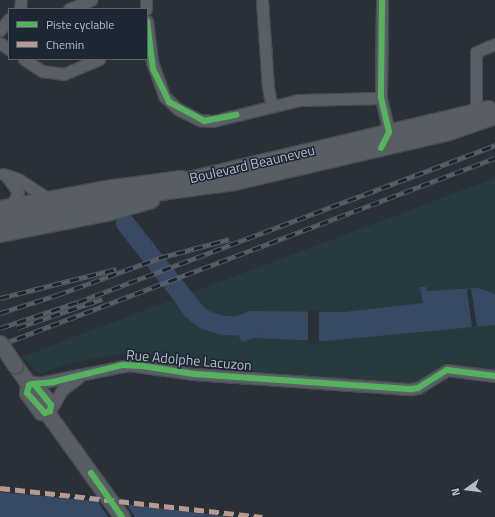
<!DOCTYPE html>
<style>
body{margin:0}
#map{position:relative;width:495px;height:517px;overflow:hidden;background:#2a3038;font-family:"Titillium Web",sans-serif}
div>[style]{position:absolute}
.green>*{inset:0;background:#273a3e}
.water>*{inset:0;background:#384963}
.pier>*{inset:0;background:#2a3038;transform-origin:0 0}
.river>*{height:19px;margin:-9.5px;padding:0 9.5px;transform-origin:9.5px;border-radius:9.5px;background:#384963}
.roads{filter:drop-shadow(1px 0 #484c53) drop-shadow(-1px 0 #484c53) drop-shadow(0 1px #484c53) drop-shadow(0 -1px #484c53)}
.minor>*{height:11px;margin:-5.5px;padding:0 5.5px;transform-origin:5.5px;border-radius:5.5px;background:#5a5e66}
.secondary>*{height:15px;margin:-7.5px;padding:0 7.5px;transform-origin:7.5px;border-radius:7.5px;background:#595d64}
.rail>*{height:4.5px;margin-top:-2.25px;transform-origin:0;background:repeating-linear-gradient(90deg,#1d2633 0 9px,#595d64 0 18px);box-sizing:border-box;border-block:1px solid #595d64}
.bridges{filter:drop-shadow(1px 0 #484c53) drop-shadow(-1px 0 #484c53) drop-shadow(0 1px #484c53) drop-shadow(0 -1px #484c53)}
.secondary-bridge>*{height:15px;margin:-7.5px;padding:0 7.5px;transform-origin:7.5px;border-radius:7.5px;background:#595d64}
.quiet>*{height:5px;margin-top:-2.5px;transform-origin:0;background:repeating-linear-gradient(90deg,#b69a8f 0 10px,transparent 0 15px)}
.cycleway>*{height:6px;margin:-3px;padding:0 3px;transform-origin:3px;border-radius:3px;background:#56b35d}
span{translate:-50% -50%;white-space:nowrap;text-align:center;line-height:1.15;-webkit-text-stroke:3px #1d2633;paint-order:stroke}
.street-label{font-size:14px;color:#b4bcc9}
.legend{position:absolute;left:8px;top:8px;width:140px;height:52px;box-sizing:border-box;background:#1d2633;border:1px solid #59626f;margin:0;padding:5px 7px;list-style:none;font-size:12px;color:#b4bcc9}
.legend li{display:flex;align-items:center;gap:8px;height:20px}
.legend b{width:20px;border:1px solid #59626f}
.north{position:absolute;left:447px;top:469px;width:40px;height:40px;-webkit-text-stroke:3px #1d2633;paint-order:stroke;rotate:256deg;font-size:11px;font-weight:700;line-height:16px;text-align:center;color:#b4bcc9}
.north::after{content:'';display:block;margin:auto;width:14px;height:18px;background:#b4bcc9;clip-path:polygon(50% 0,100% 100%,50% 72%,0 100%)}
</style>
<div id="map">
<div class="green">
<div style="clip-path:polygon(495px 178px,495px 371px,446px 365px,414px 384px,184px 366px,179px 358px,124px 353px,68px 363px,40px 374px,21px 357px)"></div>
</div>
<div class="water">
<div style="clip-path:polygon(420px 287px,426px 287px,426px 291px,478px 288px,495px 294px,495px 325px,325px 341px,255px 338px,242px 342px,233px 326px,222px 325px,221px 328px,185px 317px,174px 300px,191px 294px,207px 314px,221px 316px,222px 321px,233px 322px,234px 317px,250px 311px,344px 312px,423px 303px)"></div>
<div style="clip-path:polygon(0 492px,133px 505px,231px 517px,0 517px)"></div>
</div>
<div class="pier">
<div style="clip-path:polygon(471px 289px,477px 326px,472px 327px,467px 290px)"></div>
<div style="left:308px;top:310px;width:11px;height:34px"></div>
<div style="clip-path:polygon(96px 499px,125px 502px,135px 517px,108px 517px)"></div>
</div>
<div class="river">
<div style="left:125px;top:223px;width:115px;rotate:51.7deg"></div>
<div style="left:196px;top:313px;width:10px;rotate:37deg"></div>
<div style="left:204px;top:319px;width:20px;rotate:18deg"></div>
<div style="left:223px;top:325px;width:30px;rotate:2deg"></div>
</div>
<div class="roads">
<div class="minor">
<div style="left:146px;top:0;width:9px;rotate:90deg"></div>
<div style="left:262px;top:0;width:88px;rotate:86.1deg"></div>
<div style="left:268px;top:88px;width:19px;rotate:78deg"></div>
<div style="left:382px;top:0;width:98px;rotate:90.6deg"></div>
<div style="left:381px;top:98px;width:35px;rotate:77deg"></div>
<div style="left:389px;top:132px;width:6px;rotate:99deg"></div>
<div style="left:20px;top:9px;width:9px;rotate:-84deg"></div>
<div style="left:69px;top:9px;width:24px;rotate:-22deg"></div>
<div style="left:147px;top:21px;width:41px;rotate:83deg"></div>
<div style="left:152px;top:62px;width:37px;rotate:70deg"></div>
<div style="left:165px;top:97px;width:18px;rotate:43deg"></div>
<div style="left:178px;top:109px;width:25px;rotate:27deg"></div>
<div style="left:200px;top:120px;width:13px;rotate:4deg"></div>
<div style="left:213px;top:121px;width:89px;rotate:-13.7deg"></div>
<div style="left:299px;top:100px;width:82px;rotate:-1.4deg"></div>
<div style="left:0;top:30px;width:14px;rotate:-51deg"></div>
<div style="left:0;top:43px;width:11px;rotate:34deg"></div>
<div style="left:24px;top:59px;width:22px;rotate:34deg"></div>
<div style="left:42px;top:71px;width:22px;rotate:8deg"></div>
<div style="left:64px;top:74px;width:38px;rotate:-23deg"></div>
<div style="left:476px;top:112px;width:60px;rotate:-90deg"></div>
<div style="left:476px;top:52px;width:21px;rotate:-23deg"></div>
<div style="left:3px;top:174px;width:16px;rotate:18deg"></div>
<div style="left:18px;top:179px;width:37px;rotate:33deg"></div>
<div style="left:7px;top:177px;width:19px;rotate:54deg"></div>
<div style="left:18px;top:192px;width:15px;rotate:113deg"></div>
<div style="left:34px;top:384px;width:96px;rotate:-11.4deg"></div>
<div style="left:128px;top:365px;width:67px;rotate:7.8deg"></div>
<div style="left:194px;top:374px;width:218px;rotate:4deg"></div>
<div style="left:411px;top:389px;width:7px;rotate:-8deg"></div>
<div style="left:418px;top:388px;width:34px;rotate:-32deg"></div>
<div style="left:447px;top:370px;width:48px;rotate:7.1deg"></div>
<div style="left:51px;top:409px;width:22px;rotate:-60deg"></div>
<div style="left:62px;top:390px;width:20px;rotate:-37deg"></div>
</div>
<div class="secondary">
<div style="left:171px;top:183px;width:326px;rotate:-13.3deg"></div>
<div style="left:0;top:208px;width:108px;rotate:-10.7deg"></div>
<div style="left:106px;top:188px;width:76px;rotate:-7.6deg"></div>
<div style="left:0;top:219px;width:118px;rotate:-10.3deg"></div>
<div style="left:116px;top:198px;width:119px;rotate:-7.7deg"></div>
<div style="left:234px;top:182px;width:221px;rotate:-13.1deg"></div>
<div style="left:449px;top:132px;width:49px;rotate:-19.2deg"></div>
<div style="left:0;top:234px;width:112px;rotate:-11.3deg"></div>
<div style="left:110px;top:212px;width:43px;rotate:-16.3deg"></div>
<div style="left:15px;top:365px;width:24px;rotate:55deg"></div>
<div style="left:34px;top:384px;width:26px;rotate:51deg"></div>
<div style="left:50px;top:404px;width:9px;rotate:108deg"></div>
<div style="left:47px;top:413px;width:6px;rotate:-171deg"></div>
<div style="left:41px;top:412px;width:24px;rotate:-126deg"></div>
<div style="left:27px;top:393px;width:6px;rotate:-81deg"></div>
<div style="left:28px;top:387px;width:7px;rotate:-27deg"></div>
<div style="left:47px;top:413px;width:128px;rotate:54.2deg"></div>
</div>
</div>
<div class="rail">
<div style="left:0;top:298px;width:120px;rotate:-14deg"></div>
<div style="left:0;top:313px;width:60px;rotate:-17.5deg"></div>
<div style="left:57px;top:295px;width:109px;rotate:-19.9deg"></div>
<div style="left:159px;top:258px;width:73px;rotate:-15deg"></div>
<div style="left:0;top:328px;width:82px;rotate:-18.4deg"></div>
<div style="left:78px;top:302px;width:446px;rotate:-20.6deg"></div>
<div style="left:17px;top:328px;width:90px;rotate:-18.8deg"></div>
<div style="left:0;top:345px;width:529px;rotate:-20.7deg"></div>
</div>
<div class="bridges">
<div class="secondary-bridge">
<div style="left:0;top:343px;width:27px;rotate:56deg"></div>
</div>
</div>
<div class="quiet">
<div style="left:0;top:488px;width:264px;rotate:6.3deg"></div>
</div>
<div class="cycleway">
<div style="left:147px;top:21px;width:48px;rotate:82.9deg"></div>
<div style="left:153px;top:69px;width:37px;rotate:64deg"></div>
<div style="left:169px;top:102px;width:40px;rotate:28deg"></div>
<div style="left:204px;top:121px;width:33px;rotate:-11deg"></div>
<div style="left:381px;top:148px;width:18px;rotate:-63deg"></div>
<div style="left:389px;top:132px;width:35px;rotate:-103deg"></div>
<div style="left:381px;top:98px;width:98px;rotate:-89.4deg"></div>
<div style="left:34px;top:384px;width:27px;rotate:51deg"></div>
<div style="left:51px;top:405px;width:6px;rotate:99deg"></div>
<div style="left:50px;top:411px;width:5px;rotate:158deg"></div>
<div style="left:45px;top:413px;width:27px;rotate:-132deg"></div>
<div style="left:27px;top:393px;width:8px;rotate:-76deg"></div>
<div style="left:29px;top:385px;width:3px;rotate:-18deg"></div>
<div style="left:32px;top:384px;width:21px;rotate:-5deg"></div>
<div style="left:53px;top:382px;width:71px;rotate:-13.8deg"></div>
<div style="left:122px;top:365px;width:20px;rotate:3deg"></div>
<div style="left:142px;top:366px;width:53px;rotate:8.7deg"></div>
<div style="left:194px;top:374px;width:218px;rotate:4deg"></div>
<div style="left:411px;top:389px;width:7px;rotate:-8deg"></div>
<div style="left:418px;top:388px;width:34px;rotate:-32deg"></div>
<div style="left:447px;top:370px;width:48px;rotate:7.1deg"></div>
<div style="left:91px;top:473px;width:54px;rotate:54.8deg"></div>
</div>
<div class="street-label">
<span style="left:252px;top:164px;rotate:-13deg">Boulevard Beauneveu</span>
<span style="left:189px;top:360px;rotate:5deg">Rue Adolphe Lacuzon</span>
</div>
<ul class="legend">
<li><b style="height:5px;background:#56b35d"></b>Piste cyclable</li>
<li><b style="height:5px;background:#b69a8f"></b>Chemin</li>
</ul>
<div class="north">N</div>
</div>
